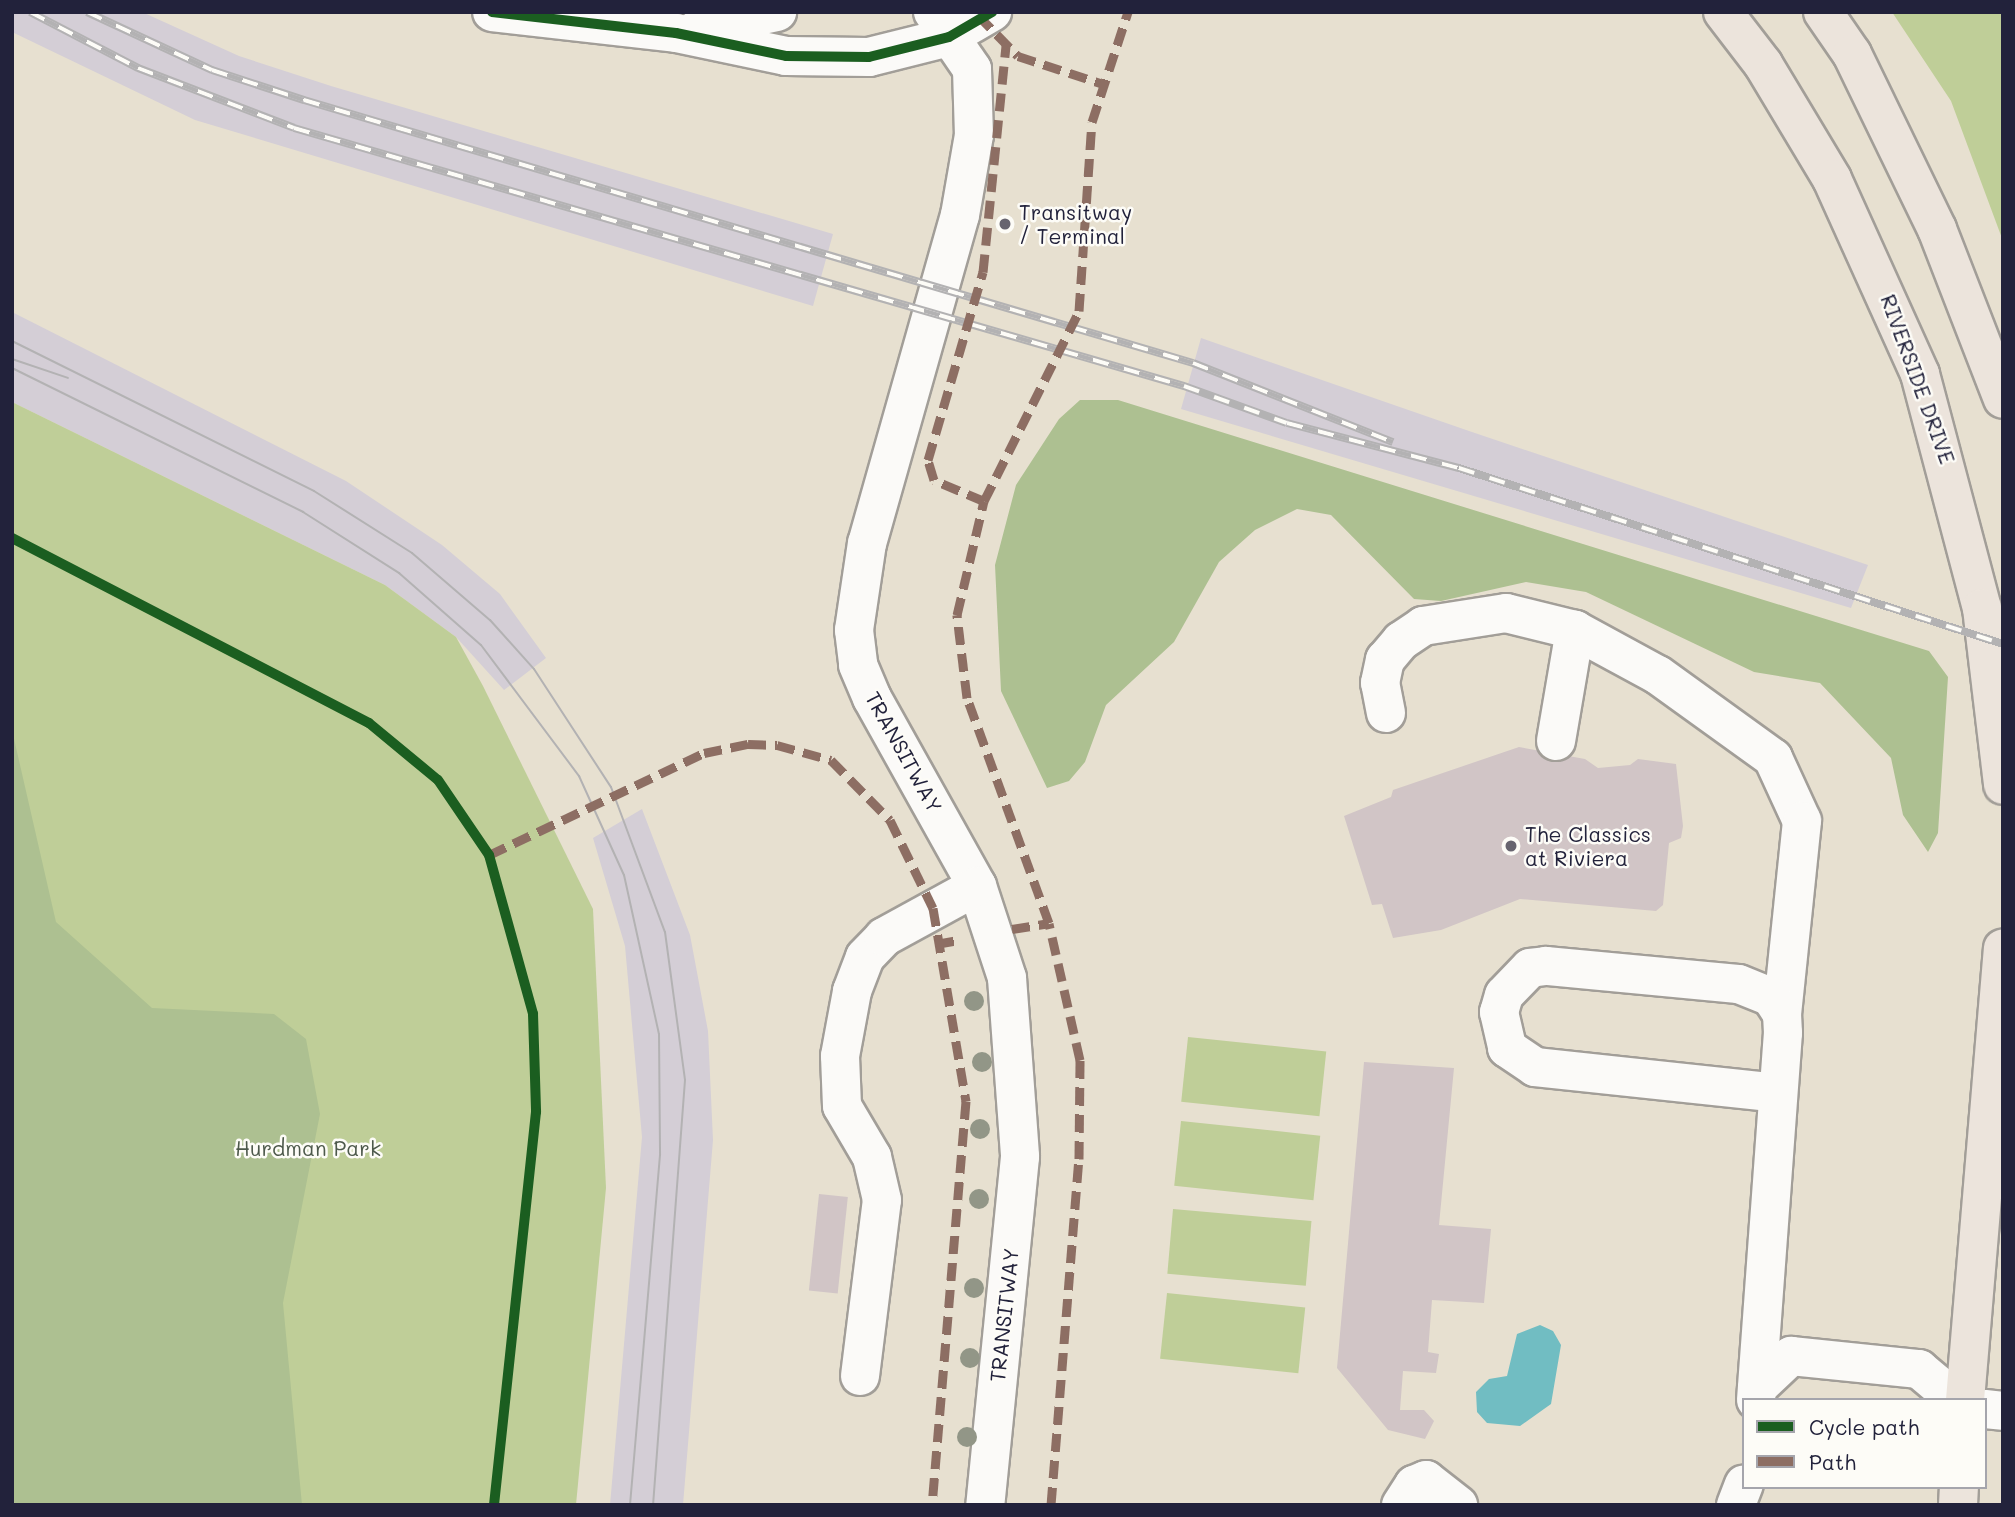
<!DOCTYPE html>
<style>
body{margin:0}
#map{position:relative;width:2015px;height:1517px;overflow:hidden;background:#e7e0d0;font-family:Mali,sans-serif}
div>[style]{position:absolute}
.industrial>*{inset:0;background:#d4ced6}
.green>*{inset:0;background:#bfce98;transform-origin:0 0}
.forest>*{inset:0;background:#adc091}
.water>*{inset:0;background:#71bdc2}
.building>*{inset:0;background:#d1c5c6;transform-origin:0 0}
.roads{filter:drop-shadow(2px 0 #a29e98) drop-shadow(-2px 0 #a29e98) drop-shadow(0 2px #a29e98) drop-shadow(0 -2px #a29e98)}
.minor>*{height:38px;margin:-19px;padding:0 19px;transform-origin:19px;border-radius:19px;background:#fbfaf8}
.major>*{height:38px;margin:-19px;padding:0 19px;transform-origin:19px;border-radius:19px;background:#ece4dc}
.tram>*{height:2px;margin:-1px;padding:0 1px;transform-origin:1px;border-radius:1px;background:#b3b2b3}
.rail>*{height:8px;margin-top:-4px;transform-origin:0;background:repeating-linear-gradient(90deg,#fdfcf7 0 16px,#b3b2b3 0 32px);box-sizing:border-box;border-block:2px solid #b3b2b3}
.quiet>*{height:9px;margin-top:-4.5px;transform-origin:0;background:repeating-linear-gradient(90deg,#8d6e63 0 18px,transparent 0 27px)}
.cycleway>*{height:10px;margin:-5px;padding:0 5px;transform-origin:5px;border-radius:5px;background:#1b5e20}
.trees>*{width:20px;height:20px;margin:-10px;border-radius:50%;background:#929687}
.dots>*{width:19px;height:19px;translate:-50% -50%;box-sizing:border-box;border:4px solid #fdfcf7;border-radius:50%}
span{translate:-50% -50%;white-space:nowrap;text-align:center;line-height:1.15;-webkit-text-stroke:5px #fdfcf7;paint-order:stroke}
.poi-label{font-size:21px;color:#22223b}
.left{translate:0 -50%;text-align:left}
.street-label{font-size:21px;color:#22223b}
.park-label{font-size:21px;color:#4d594b}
.frame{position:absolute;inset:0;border:14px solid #22223b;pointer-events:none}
.legend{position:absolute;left:1742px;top:1398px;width:245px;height:91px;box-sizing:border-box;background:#fdfcf7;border:2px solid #a5a5ac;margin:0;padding:9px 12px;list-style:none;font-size:21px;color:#22223b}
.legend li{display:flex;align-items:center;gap:14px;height:35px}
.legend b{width:35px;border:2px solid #a5a5ac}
</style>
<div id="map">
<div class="industrial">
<div style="clip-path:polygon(12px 12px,142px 12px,239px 56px,331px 86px,833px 234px,813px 306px,195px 120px,12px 32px)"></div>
<div style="clip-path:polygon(12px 312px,346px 481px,442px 545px,500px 594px,546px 658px,504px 690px,456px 637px,385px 585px,12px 402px)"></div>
<div style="clip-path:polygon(1201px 338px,1469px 431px,1868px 565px,1851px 608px,1181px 409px)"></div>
<div style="clip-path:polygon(642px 809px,690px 935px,708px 1031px,713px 1140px,683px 1505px,610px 1505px,642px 1137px,625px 946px,593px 838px)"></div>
</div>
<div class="green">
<div style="clip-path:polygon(1892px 12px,2003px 12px,2003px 241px,1951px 101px)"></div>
<div style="clip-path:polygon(12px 402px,385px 585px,456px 637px,483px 686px,593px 909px,606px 1188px,576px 1505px,12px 1505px)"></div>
<div style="left:1188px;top:1037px;width:139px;height:65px;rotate:6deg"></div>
<div style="left:1181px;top:1121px;width:140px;height:65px;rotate:6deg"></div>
<div style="left:1173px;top:1209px;width:139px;height:65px;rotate:5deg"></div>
<div style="left:1167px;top:1293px;width:139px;height:66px;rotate:6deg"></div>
</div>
<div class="forest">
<div style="clip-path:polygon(1080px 400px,1118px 400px,1929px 651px,1948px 677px,1938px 833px,1928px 852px,1903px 815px,1891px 758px,1820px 683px,1754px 672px,1586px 592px,1526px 582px,1441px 601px,1414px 599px,1331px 515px,1297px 509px,1255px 530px,1219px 562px,1174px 642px,1106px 705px,1085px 762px,1069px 781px,1047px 788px,1001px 691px,995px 565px,1016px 485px,1059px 419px)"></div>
<div style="clip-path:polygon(12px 730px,56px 922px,152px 1008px,274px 1014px,306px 1039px,320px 1114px,283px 1303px,302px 1505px,12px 1505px)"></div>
</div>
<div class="water">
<div style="clip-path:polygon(1540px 1325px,1553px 1331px,1561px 1345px,1551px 1404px,1520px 1426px,1487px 1423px,1477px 1412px,1476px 1392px,1489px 1379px,1507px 1376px,1517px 1334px)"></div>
</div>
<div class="building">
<div style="clip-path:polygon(1519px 747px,1585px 759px,1598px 768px,1630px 765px,1638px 759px,1676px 764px,1683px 826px,1681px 838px,1669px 843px,1663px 905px,1656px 911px,1520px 899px,1441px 930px,1393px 938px,1382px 904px,1372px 905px,1344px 816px,1391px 797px,1393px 790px)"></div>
<div style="clip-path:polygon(1364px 1062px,1454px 1068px,1439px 1225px,1491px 1229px,1484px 1303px,1432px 1300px,1428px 1352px,1439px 1354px,1436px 1373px,1403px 1371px,1400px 1410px,1424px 1410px,1434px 1421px,1425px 1439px,1388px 1430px,1337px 1368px)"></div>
<div style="left:819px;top:1194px;width:29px;height:97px;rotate:6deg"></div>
</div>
<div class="roads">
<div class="minor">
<div style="left:492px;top:12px;width:185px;rotate:6.5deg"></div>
<div style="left:676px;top:33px;width:112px;rotate:11.8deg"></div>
<div style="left:786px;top:56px;width:83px;rotate:0.7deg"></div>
<div style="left:869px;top:57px;width:82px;rotate:-14deg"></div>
<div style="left:949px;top:37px;width:50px;rotate:-30.2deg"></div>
<div style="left:933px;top:12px;width:69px;rotate:55.6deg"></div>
<div style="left:972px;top:69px;width:66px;rotate:88.3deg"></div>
<div style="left:974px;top:135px;width:81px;rotate:99.9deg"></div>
<div style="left:960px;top:215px;width:341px;rotate:105.8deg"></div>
<div style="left:867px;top:543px;width:88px;rotate:98.5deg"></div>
<div style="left:854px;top:630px;width:35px;rotate:83deg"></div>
<div style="left:858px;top:665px;width:36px;rotate:67deg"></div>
<div style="left:872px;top:698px;width:215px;rotate:60.8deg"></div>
<div style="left:977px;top:886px;width:97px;rotate:71.9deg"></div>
<div style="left:1007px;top:978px;width:179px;rotate:85.8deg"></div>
<div style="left:1020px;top:1157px;width:350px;rotate:95.7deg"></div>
<div style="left:697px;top:29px;width:82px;rotate:-12deg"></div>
<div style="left:1386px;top:713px;width:31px;rotate:-101deg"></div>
<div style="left:1380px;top:683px;width:24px;rotate:-78deg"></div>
<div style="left:1385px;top:660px;width:25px;rotate:-50deg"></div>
<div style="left:1401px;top:641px;width:27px;rotate:-34deg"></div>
<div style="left:1423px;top:626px;width:84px;rotate:-8.9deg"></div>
<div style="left:1506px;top:613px;width:71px;rotate:13.8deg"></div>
<div style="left:1575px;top:630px;width:94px;rotate:28.5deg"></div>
<div style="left:1658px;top:675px;width:142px;rotate:35.8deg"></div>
<div style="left:1773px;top:758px;width:69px;rotate:65.3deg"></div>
<div style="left:1802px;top:821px;width:194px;rotate:95.9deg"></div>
<div style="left:1556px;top:741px;width:113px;rotate:-80.3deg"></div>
<div style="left:860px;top:1376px;width:177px;rotate:-82.9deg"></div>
<div style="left:882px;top:1200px;width:44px;rotate:-103.1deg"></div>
<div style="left:872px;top:1157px;width:59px;rotate:-120.5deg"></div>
<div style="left:842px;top:1106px;width:50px;rotate:-92.3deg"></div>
<div style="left:840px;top:1056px;width:66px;rotate:-79.5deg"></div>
<div style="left:852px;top:991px;width:36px;rotate:-69deg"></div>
<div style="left:865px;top:957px;width:28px;rotate:-46deg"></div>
<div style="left:884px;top:937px;width:106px;rotate:-28.7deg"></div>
<div style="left:1757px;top:1388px;width:47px;rotate:-43.3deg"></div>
<div style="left:1791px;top:1356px;width:129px;rotate:5.8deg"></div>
<div style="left:1919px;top:1369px;width:48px;rotate:40deg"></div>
<div style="left:1756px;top:1400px;width:368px;rotate:-85.8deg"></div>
<div style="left:1783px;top:1033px;width:19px;rotate:-93deg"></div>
<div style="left:1782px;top:1014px;width:20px;rotate:-123deg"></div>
<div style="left:1771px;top:997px;width:35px;rotate:-158deg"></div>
<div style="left:1738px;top:984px;width:193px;rotate:-174.6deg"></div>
<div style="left:1546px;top:966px;width:16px;rotate:173deg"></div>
<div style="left:1530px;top:968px;width:37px;rotate:134deg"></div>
<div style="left:1504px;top:995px;width:18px;rotate:106deg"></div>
<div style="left:1499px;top:1012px;width:37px;rotate:77deg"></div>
<div style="left:1507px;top:1048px;width:34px;rotate:34deg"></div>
<div style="left:1535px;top:1067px;width:244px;rotate:6.1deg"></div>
<div style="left:1985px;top:1409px;width:18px;rotate:6deg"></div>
<div style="left:1401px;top:1505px;width:24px;rotate:-57deg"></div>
<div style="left:1414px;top:1485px;width:13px;rotate:-23deg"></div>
<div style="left:1426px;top:1480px;width:41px;rotate:38deg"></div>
<div style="left:1736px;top:1505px;width:22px;rotate:-69deg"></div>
</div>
<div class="major">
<div style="left:1723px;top:12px;width:66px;rotate:52.4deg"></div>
<div style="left:1763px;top:64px;width:134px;rotate:59deg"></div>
<div style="left:1832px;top:179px;width:214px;rotate:65.7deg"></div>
<div style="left:1920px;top:374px;width:242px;rotate:75.2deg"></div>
<div style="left:1982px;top:608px;width:178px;rotate:83.2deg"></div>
<div style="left:1823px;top:12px;width:51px;rotate:55.4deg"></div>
<div style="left:1852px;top:54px;width:195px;rotate:64.1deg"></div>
<div style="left:1937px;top:229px;width:182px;rotate:68.8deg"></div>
<div style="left:1965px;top:1400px;width:453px;rotate:-85.2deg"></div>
<div style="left:1958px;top:1505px;width:18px;rotate:-87deg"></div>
</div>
</div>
<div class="tram">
<div style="left:12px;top:341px;width:337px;rotate:26.4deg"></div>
<div style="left:314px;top:491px;width:116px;rotate:32.3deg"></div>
<div style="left:412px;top:553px;width:103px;rotate:40.7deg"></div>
<div style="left:490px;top:620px;width:66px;rotate:48.1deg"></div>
<div style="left:534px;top:669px;width:141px;rotate:56.9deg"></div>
<div style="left:611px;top:787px;width:155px;rotate:69.6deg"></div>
<div style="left:665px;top:932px;width:149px;rotate:82.3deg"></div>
<div style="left:685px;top:1080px;width:426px;rotate:94.3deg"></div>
<div style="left:12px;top:359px;width:59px;rotate:18.7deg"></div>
<div style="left:12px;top:368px;width:325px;rotate:26.3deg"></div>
<div style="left:303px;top:512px;width:114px;rotate:32.4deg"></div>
<div style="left:399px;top:573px;width:109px;rotate:41.3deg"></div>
<div style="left:481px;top:645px;width:164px;rotate:53.2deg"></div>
<div style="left:579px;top:776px;width:109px;rotate:65.6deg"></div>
<div style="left:624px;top:875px;width:163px;rotate:77.6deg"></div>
<div style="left:659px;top:1034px;width:121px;rotate:89.5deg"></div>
<div style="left:660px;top:1155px;width:351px;rotate:94.9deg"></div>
</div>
<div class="rail">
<div style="left:30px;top:12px;width:122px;rotate:27.4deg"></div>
<div style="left:138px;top:68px;width:167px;rotate:21deg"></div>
<div style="left:294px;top:128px;width:927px;rotate:16.17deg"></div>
<div style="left:1184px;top:386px;width:109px;rotate:19.8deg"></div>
<div style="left:1287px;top:423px;width:178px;rotate:14.7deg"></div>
<div style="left:1459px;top:468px;width:572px;rotate:17.93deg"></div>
<div style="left:87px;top:12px;width:138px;rotate:24.9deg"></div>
<div style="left:212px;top:70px;width:97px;rotate:18.1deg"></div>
<div style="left:304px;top:100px;width:927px;rotate:16.48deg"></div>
<div style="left:1193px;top:363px;width:215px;rotate:21.6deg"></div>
</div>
<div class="quiet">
<div style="left:978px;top:15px;width:57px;rotate:45.7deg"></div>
<div style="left:1018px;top:56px;width:89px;rotate:18.2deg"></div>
<div style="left:984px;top:501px;width:54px;rotate:-157.2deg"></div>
<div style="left:934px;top:480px;width:21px;rotate:-107deg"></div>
<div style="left:928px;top:460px;width:196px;rotate:-73.7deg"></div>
<div style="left:983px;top:272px;width:229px;rotate:-84.2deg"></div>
<div style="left:489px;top:855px;width:238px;rotate:-25.4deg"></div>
<div style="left:704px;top:753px;width:45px;rotate:-11.6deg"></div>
<div style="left:748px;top:744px;width:29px;rotate:2deg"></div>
<div style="left:777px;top:745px;width:56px;rotate:15.5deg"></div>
<div style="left:831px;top:760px;width:84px;rotate:45.5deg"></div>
<div style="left:890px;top:820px;width:98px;rotate:64deg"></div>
<div style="left:933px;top:908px;width:196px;rotate:80.3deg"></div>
<div style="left:966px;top:1101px;width:405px;rotate:94.8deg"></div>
<div style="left:1012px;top:929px;width:37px;rotate:-9deg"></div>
<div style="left:936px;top:944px;width:23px;rotate:-10deg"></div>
<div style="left:1051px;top:1505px;width:347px;rotate:-85.4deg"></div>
<div style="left:1079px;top:1159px;width:99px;rotate:-89.4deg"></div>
<div style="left:1080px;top:1060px;width:140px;rotate:-102.8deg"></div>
<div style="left:1049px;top:923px;width:239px;rotate:-110deg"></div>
<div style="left:967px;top:698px;width:84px;rotate:-96.9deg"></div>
<div style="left:957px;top:615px;width:117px;rotate:-76.7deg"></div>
<div style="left:984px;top:501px;width:212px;rotate:-63.4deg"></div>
<div style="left:1079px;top:311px;width:189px;rotate:-86.1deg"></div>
<div style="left:1092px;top:122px;width:116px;rotate:-71.9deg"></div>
</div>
<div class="cycleway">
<div style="left:492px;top:12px;width:185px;rotate:6.5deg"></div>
<div style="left:676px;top:33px;width:112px;rotate:11.8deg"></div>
<div style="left:786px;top:56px;width:83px;rotate:0.7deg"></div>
<div style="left:869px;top:57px;width:82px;rotate:-14deg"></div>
<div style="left:949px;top:37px;width:50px;rotate:-30.2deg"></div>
<div style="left:12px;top:538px;width:402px;rotate:27.4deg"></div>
<div style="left:369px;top:723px;width:89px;rotate:39.6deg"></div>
<div style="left:438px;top:780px;width:91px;rotate:55.8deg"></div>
<div style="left:489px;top:855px;width:165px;rotate:74.5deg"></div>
<div style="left:533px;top:1014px;width:98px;rotate:88.2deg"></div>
<div style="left:536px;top:1112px;width:395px;rotate:96.1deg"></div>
</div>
<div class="trees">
<div style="left:974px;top:1001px"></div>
<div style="left:982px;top:1062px"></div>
<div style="left:980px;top:1129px"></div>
<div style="left:979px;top:1199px"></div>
<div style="left:974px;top:1288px"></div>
<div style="left:970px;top:1358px"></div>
<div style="left:967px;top:1437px"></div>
</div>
<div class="dots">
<div style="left:1005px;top:224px;background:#67646f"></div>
<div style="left:1511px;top:846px;background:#67646f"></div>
</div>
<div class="poi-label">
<span class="left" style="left:1019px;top:224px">Transitway<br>/ Terminal</span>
<span class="left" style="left:1525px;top:846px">The Classics<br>at Riviera</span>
</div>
<div class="street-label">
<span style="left:1918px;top:379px;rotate:70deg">RIVERSIDE DRIVE</span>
<span style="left:904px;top:752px;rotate:61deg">TRANSITWAY</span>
<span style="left:1004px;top:1315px;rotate:-84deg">TRANSITWAY</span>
</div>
<div class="park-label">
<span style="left:308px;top:1148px">Hurdman Park</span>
</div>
<div class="frame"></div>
<ul class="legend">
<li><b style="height:9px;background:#1b5e20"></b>Cycle path</li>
<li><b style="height:9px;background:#8d6e63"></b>Path</li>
</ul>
</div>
